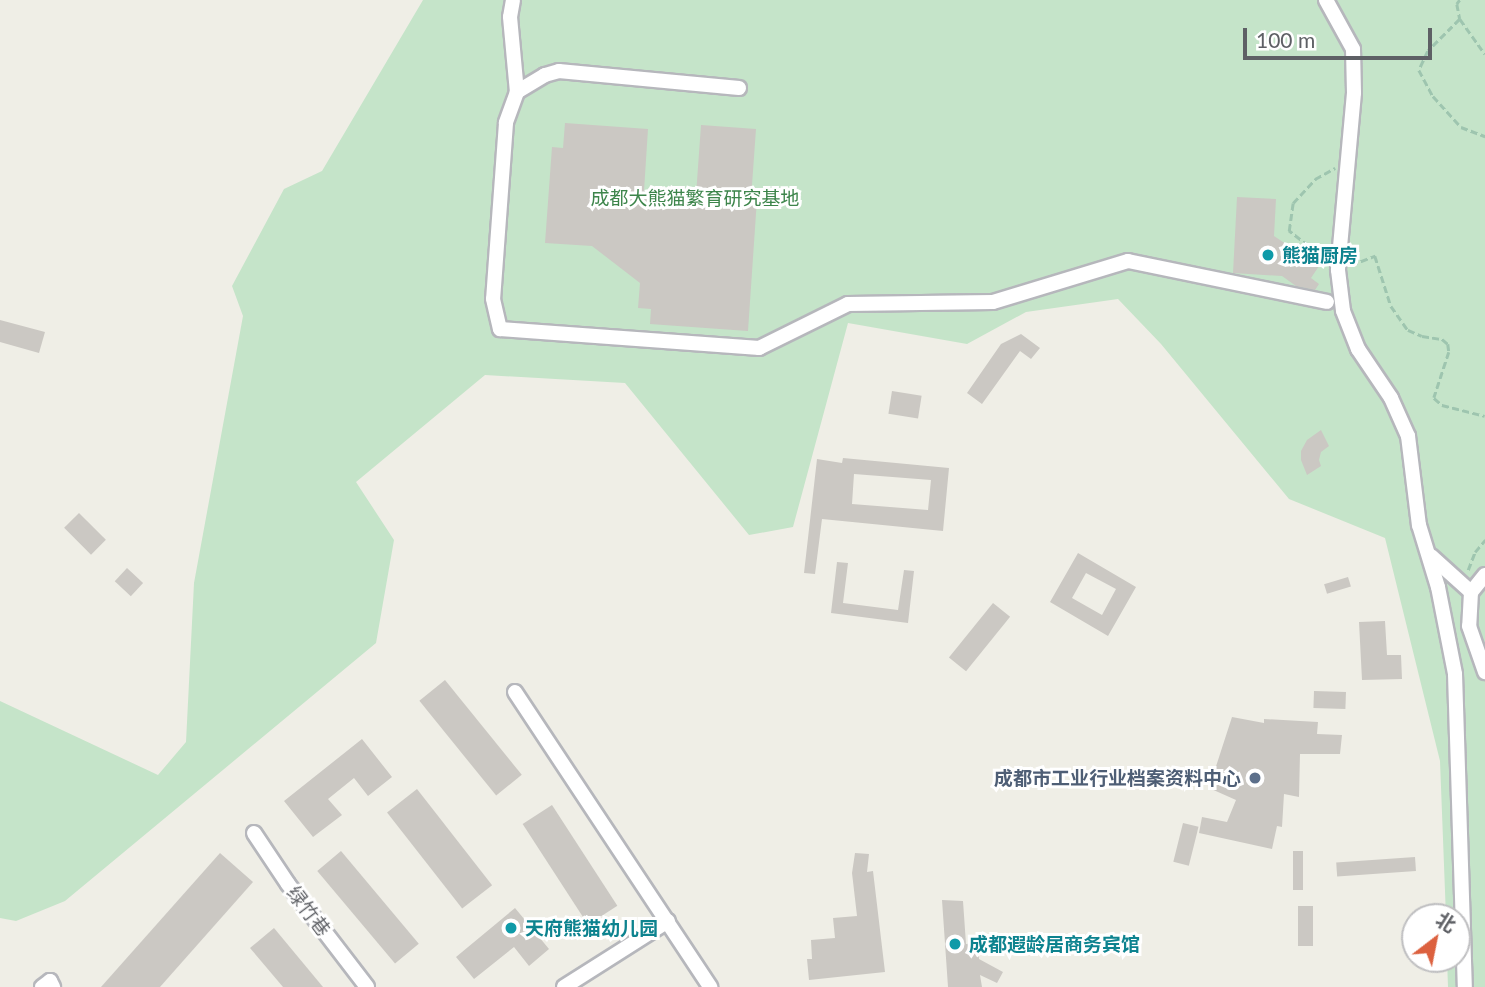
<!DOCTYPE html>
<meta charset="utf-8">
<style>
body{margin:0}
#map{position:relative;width:1485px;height:987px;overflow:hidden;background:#efeee6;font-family:Lato,"Noto Sans SC",sans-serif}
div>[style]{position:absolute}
.green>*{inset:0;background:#c5e4c9}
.building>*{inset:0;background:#cbc8c3;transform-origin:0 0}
.path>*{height:2.5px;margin-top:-1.25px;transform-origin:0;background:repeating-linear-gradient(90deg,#9ec5af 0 7px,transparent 0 10.5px)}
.roads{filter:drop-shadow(2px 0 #b6b7bc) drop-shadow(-2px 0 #b6b7bc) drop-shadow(0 2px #b6b7bc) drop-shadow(0 -2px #b6b7bc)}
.minor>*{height:14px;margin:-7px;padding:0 7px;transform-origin:7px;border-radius:7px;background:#fff}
.dots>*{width:19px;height:19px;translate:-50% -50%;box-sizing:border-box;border:4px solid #fff;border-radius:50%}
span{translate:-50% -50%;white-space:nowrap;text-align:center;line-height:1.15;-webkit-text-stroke:6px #fff;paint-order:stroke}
.park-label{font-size:19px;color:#3d854b}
.culture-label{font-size:19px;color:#0d838f;font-weight:700}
.left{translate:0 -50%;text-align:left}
.service-label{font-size:19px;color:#4e5e75;font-weight:700}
.right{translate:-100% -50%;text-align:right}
.street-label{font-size:19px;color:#5e6065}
.north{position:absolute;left:1401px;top:903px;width:70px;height:70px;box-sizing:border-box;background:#fff;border:2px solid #bfbfc1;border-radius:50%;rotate:32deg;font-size:19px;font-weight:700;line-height:28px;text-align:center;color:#5e6065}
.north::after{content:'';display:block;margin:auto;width:24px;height:32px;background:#dc613f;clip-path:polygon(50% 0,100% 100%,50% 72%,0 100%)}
.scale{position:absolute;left:1243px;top:28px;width:189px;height:32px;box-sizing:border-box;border:4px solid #5e6065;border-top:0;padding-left:9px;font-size:21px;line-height:24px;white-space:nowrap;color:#5e6065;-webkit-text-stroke:5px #fff;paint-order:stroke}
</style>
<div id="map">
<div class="green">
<div style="clip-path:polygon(423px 0,1485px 0,1485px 987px,1448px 987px,1447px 959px,1457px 959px,1457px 917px,1446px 917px,1440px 761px,1385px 538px,1289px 499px,1161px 344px,1118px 299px,1026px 312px,967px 344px,848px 323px,793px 527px,749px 535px,625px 383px,485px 375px,356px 482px,394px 540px,376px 643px,65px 901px,16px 921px,0 918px,0 701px,158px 775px,186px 742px,194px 583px,243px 316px,232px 286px,284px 189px,322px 171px)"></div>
</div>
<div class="building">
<div style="clip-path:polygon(565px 123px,648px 129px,644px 191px,696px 195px,701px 125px,756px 129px,751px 199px,757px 199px,748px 331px,650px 324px,651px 309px,638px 308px,640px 283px,592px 246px,545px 243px,552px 147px,563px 148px)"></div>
<div style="clip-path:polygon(1237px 197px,1276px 199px,1274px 236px,1319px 266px,1311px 278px,1319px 284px,1315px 290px,1296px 286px,1282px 276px,1233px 273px)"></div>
<div style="clip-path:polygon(0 320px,45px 332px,39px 353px,0 342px)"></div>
<div style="clip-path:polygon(1021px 334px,1040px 348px,1031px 359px,1020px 351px,982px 404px,967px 393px,1001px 344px)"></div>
<div style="left:892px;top:391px;width:30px;height:23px;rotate:9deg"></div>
<div style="clip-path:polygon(1321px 430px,1329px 446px,1321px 452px,1319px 460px,1321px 466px,1307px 475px,1301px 460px,1301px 451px,1307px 440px)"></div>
<div style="clip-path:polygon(evenodd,843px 458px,949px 468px,943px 531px,822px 519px,815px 574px,804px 573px,817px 459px,842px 463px,843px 458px,854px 474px,931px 480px,928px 510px,852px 504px,854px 474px)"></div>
<div style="left:79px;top:513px;width:38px;height:21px;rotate:45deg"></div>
<div style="clip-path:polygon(evenodd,1078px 553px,1136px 587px,1108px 636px,1050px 602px,1078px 553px,1086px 573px,1116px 589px,1102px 615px,1072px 598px,1086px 573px)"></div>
<div style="clip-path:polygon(837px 562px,848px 563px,843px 603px,898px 610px,904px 570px,914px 571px,908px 623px,831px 613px)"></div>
<div style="left:127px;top:568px;width:22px;height:18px;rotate:43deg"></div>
<div style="left:1348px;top:577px;width:10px;height:25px;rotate:73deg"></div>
<div style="left:993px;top:603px;width:22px;height:70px;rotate:39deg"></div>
<div style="clip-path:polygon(1385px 621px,1387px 655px,1401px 655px,1402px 679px,1362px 680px,1359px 622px)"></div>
<div style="left:445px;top:680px;width:122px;height:33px;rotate:51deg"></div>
<div style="left:1314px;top:691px;width:32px;height:17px;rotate:2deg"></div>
<div style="clip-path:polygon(1232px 717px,1264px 723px,1264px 719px,1318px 722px,1317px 734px,1342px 735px,1340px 754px,1300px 754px,1299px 797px,1284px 794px,1282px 827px,1277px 826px,1272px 849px,1199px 833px,1202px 817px,1227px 822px,1236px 800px,1209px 788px)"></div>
<div style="clip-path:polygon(362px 739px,392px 777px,368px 796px,354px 778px,328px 799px,342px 815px,313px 837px,284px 801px)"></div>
<div style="left:417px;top:789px;width:122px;height:38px;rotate:52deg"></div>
<div style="left:552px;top:805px;width:120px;height:35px;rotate:57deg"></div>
<div style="left:1183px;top:823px;width:16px;height:40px;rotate:14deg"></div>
<div style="left:341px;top:851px;width:121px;height:31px;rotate:50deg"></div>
<div style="left:1293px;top:851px;width:10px;height:39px"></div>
<div style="clip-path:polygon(220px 853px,253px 882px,160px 987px,101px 987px)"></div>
<div style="clip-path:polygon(855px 853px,869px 854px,867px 872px,873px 871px,885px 972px,809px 980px,807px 959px,812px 959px,811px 940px,835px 938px,833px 918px,857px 916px,852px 873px)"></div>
<div style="left:1415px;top:857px;width:14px;height:79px;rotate:86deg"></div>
<div style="clip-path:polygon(942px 900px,963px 901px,966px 944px,977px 943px,979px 959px,1003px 972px,997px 983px,980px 975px,982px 987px,948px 987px)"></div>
<div style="left:1298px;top:906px;width:15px;height:40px"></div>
<div style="clip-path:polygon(515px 908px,549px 949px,529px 966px,514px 947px,474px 979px,456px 957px)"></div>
<div style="clip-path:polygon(274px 928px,323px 987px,283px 987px,250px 948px)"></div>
</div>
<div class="path">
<div style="left:1460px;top:0;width:5px;rotate:127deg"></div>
<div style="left:1457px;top:4px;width:15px;rotate:79deg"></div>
<div style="left:1460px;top:19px;width:43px;rotate:54.5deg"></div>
<div style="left:1460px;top:19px;width:45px;rotate:135deg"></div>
<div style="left:1428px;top:51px;width:21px;rotate:115deg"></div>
<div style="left:1419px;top:70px;width:30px;rotate:62deg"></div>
<div style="left:1433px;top:96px;width:42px;rotate:47.9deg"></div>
<div style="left:1461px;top:127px;width:26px;rotate:21deg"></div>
<div style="left:1325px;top:259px;width:46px;rotate:-142.1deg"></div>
<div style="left:1289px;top:231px;width:28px;rotate:-82deg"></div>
<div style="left:1293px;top:203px;width:33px;rotate:-47deg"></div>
<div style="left:1315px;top:179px;width:23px;rotate:-29deg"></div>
<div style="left:1351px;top:265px;width:26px;rotate:-21deg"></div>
<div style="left:1375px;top:256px;width:52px;rotate:72.3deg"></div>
<div style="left:1391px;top:306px;width:29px;rotate:55deg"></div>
<div style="left:1408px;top:330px;width:15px;rotate:23deg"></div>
<div style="left:1422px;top:336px;width:20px;rotate:9deg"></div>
<div style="left:1442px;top:339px;width:8px;rotate:40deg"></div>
<div style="left:1448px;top:344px;width:8px;rotate:83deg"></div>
<div style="left:1449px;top:352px;width:48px;rotate:108.1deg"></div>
<div style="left:1434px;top:398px;width:11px;rotate:41deg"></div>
<div style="left:1442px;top:405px;width:44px;rotate:14.3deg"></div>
<div style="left:1468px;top:570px;width:19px;rotate:-69deg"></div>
<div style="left:1475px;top:552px;width:16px;rotate:-50deg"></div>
</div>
<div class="roads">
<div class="minor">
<div style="left:513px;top:0;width:17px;rotate:100deg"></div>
<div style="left:510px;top:17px;width:75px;rotate:84.7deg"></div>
<div style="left:1326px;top:0;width:56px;rotate:61.1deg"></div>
<div style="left:1353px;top:49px;width:44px;rotate:88.7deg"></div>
<div style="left:1354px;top:93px;width:178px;rotate:95.2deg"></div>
<div style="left:1338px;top:270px;width:41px;rotate:83deg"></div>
<div style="left:1343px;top:311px;width:41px;rotate:68.5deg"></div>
<div style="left:1358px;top:349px;width:59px;rotate:56deg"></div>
<div style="left:1391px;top:398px;width:42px;rotate:65.9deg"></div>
<div style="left:1408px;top:436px;width:90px;rotate:83deg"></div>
<div style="left:1419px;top:525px;width:65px;rotate:73deg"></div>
<div style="left:1438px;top:587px;width:89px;rotate:78.9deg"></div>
<div style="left:1455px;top:674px;width:313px;rotate:88.2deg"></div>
<div style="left:739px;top:88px;width:181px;rotate:-174.6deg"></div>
<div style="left:559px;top:71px;width:15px;rotate:164deg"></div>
<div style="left:545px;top:75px;width:33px;rotate:149deg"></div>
<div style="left:517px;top:92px;width:33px;rotate:110deg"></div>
<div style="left:506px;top:123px;width:176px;rotate:94.2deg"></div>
<div style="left:493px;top:299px;width:31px;rotate:77deg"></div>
<div style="left:500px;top:329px;width:260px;rotate:4.2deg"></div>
<div style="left:759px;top:348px;width:99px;rotate:-26.3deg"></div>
<div style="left:848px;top:304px;width:145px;rotate:-0.8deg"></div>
<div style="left:993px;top:302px;width:141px;rotate:-16.9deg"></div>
<div style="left:1128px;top:261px;width:203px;rotate:11.6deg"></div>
<div style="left:1431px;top:556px;width:54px;rotate:42deg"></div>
<div style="left:1485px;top:575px;width:22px;rotate:129deg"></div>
<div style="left:1471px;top:592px;width:34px;rotate:93deg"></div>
<div style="left:1469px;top:626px;width:49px;rotate:70.8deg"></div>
<div style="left:515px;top:692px;width:354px;rotate:56.5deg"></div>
<div style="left:254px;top:833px;width:61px;rotate:56.3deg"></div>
<div style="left:288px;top:884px;width:130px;rotate:52.5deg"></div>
<div style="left:42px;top:987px;width:10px;rotate:-37deg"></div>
<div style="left:50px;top:981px;width:7px;rotate:63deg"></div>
<div style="left:564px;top:987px;width:123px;rotate:-32.4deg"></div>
</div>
</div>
<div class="dots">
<div style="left:1268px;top:255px;background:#0f9aa8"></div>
<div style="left:1255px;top:778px;background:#5c6f8a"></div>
<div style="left:511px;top:928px;background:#0f9aa8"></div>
<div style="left:955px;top:944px;background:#0f9aa8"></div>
</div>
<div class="park-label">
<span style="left:695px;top:198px">成都大熊猫繁育研究基地</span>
</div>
<div class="culture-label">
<span class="left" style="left:1282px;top:255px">熊猫厨房</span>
<span class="left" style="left:525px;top:928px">天府熊猫幼儿园</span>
<span class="left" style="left:969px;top:944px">成都遐龄居商务宾馆</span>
</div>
<div class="service-label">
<span class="right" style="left:1241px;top:778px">成都市工业行业档案资料中心</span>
</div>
<div class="street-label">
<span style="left:309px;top:911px;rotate:53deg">绿竹巷</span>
</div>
<div class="north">北</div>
<div class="scale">100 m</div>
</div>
